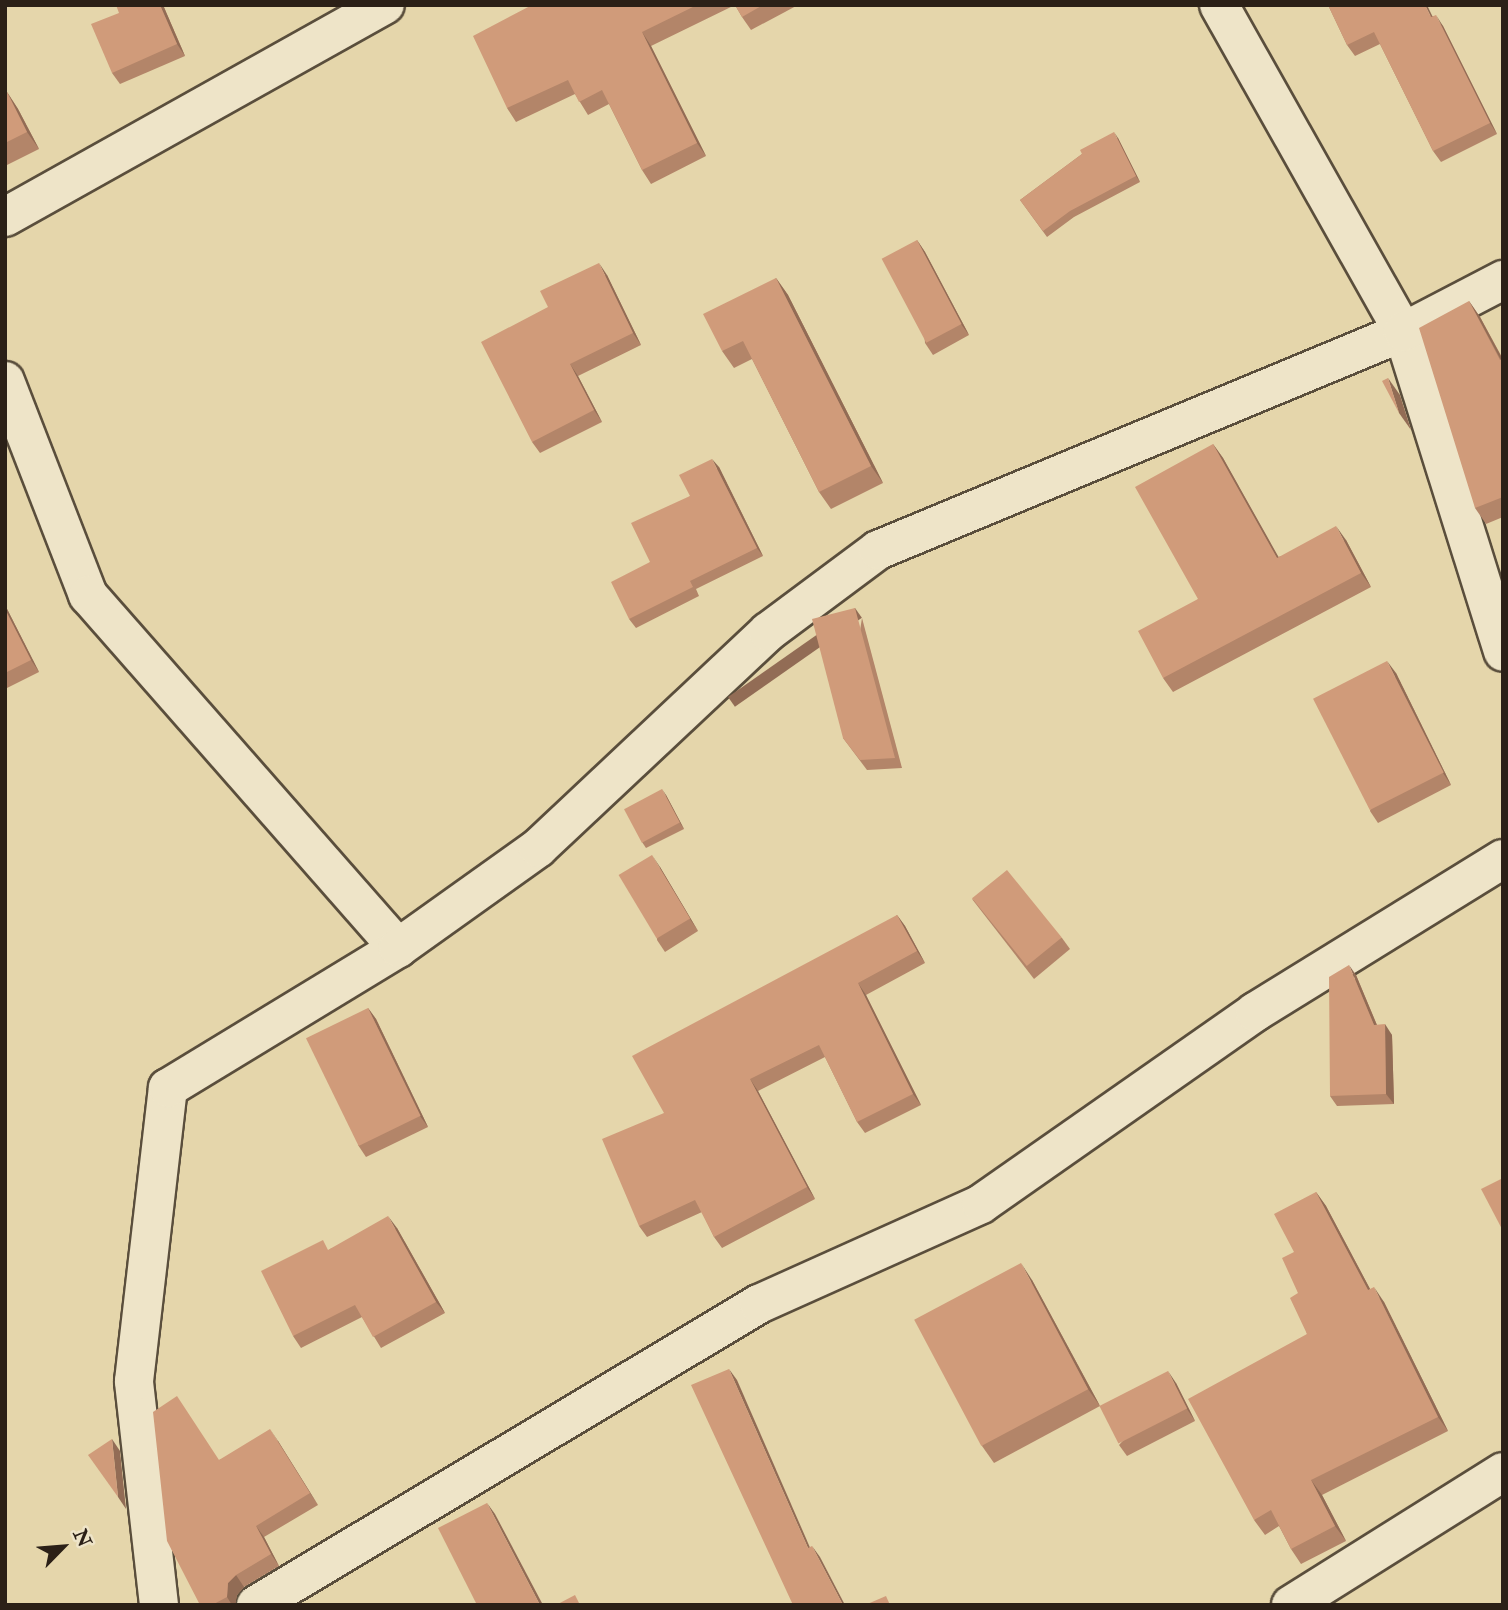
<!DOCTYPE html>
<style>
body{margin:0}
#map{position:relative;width:1508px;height:1610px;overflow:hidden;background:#e5d6ab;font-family:"IM FELL Double Pica",serif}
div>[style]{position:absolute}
.roads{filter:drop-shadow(2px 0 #5a4e3c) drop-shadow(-2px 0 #5a4e3c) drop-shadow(0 2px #5a4e3c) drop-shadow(0 -2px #5a4e3c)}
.minor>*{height:38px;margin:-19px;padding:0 19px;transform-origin:19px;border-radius:19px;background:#eee4c8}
.wall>*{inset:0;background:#b38569}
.shaded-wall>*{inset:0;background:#926c55;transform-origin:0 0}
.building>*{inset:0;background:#d09b7a;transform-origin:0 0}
span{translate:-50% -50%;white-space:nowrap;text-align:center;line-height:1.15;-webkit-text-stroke:5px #eee4c8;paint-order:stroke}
.frame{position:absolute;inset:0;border:7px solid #2b2017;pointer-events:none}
.north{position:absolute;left:28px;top:1512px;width:70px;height:70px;-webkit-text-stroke:5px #eee4c8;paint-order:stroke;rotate:65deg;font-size:19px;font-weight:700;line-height:28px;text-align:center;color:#2b2017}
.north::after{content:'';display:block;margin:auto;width:24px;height:32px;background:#2b2017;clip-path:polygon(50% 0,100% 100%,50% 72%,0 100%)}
</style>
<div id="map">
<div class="roads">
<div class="minor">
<div style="left:1219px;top:5px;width:375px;rotate:60.6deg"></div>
<div style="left:1403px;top:332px;width:335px;rotate:72.6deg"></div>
<div style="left:5px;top:217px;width:435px;rotate:-29.2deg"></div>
<div style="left:5px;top:381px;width:230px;rotate:68.8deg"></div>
<div style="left:88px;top:595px;width:470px;rotate:48.7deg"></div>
<div style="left:159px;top:1605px;width:225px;rotate:-96.4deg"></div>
<div style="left:134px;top:1381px;width:295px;rotate:-83.4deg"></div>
<div style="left:168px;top:1088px;width:269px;rotate:-31.3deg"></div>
<div style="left:398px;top:948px;width:172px;rotate:-35.5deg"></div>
<div style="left:538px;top:848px;width:316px;rotate:-43.2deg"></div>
<div style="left:768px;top:632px;width:137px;rotate:-36.7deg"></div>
<div style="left:878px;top:550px;width:568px;rotate:-22.55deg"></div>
<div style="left:1403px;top:332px;width:113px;rotate:-27.5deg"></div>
<div style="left:256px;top:1605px;width:586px;rotate:-30.9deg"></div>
<div style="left:759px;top:1304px;width:243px;rotate:-24.2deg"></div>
<div style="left:981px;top:1204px;width:335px;rotate:-35deg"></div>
<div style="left:1255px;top:1012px;width:291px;rotate:-31.7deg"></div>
<div style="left:1291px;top:1605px;width:250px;rotate:-32.1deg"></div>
</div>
</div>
<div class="wall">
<div style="clip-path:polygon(163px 5px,185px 56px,120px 84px,112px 73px,119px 13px)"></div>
<div style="clip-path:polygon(532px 5px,735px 5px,651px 46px,706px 156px,651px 184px,642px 170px,609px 104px,588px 115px,575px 94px,516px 122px,507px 108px)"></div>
<div style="clip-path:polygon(735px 5px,798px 5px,751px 30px,742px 17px)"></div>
<div style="clip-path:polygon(1328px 5px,1433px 16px,1443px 26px,1497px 134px,1441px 162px,1433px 151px,1380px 44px,1355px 56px,1347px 45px)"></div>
<div style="clip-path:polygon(7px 92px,18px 109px,39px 149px,5px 166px,5px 93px)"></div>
<div style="clip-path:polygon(1118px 138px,1140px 182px,1074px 217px,1047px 237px,1020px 200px,1082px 154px)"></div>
<div style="clip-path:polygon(917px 240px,925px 252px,969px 335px,933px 355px,925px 343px)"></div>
<div style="clip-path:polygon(607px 275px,641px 345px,578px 376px,602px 422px,540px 453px,532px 442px,548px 307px)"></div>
<div style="clip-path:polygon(776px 278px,788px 295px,883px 483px,831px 509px,819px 492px,752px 359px,734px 368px,722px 351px)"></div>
<div style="clip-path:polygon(1469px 301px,1480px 317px,1503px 359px,1503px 517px,1486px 524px,1475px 508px)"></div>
<div style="clip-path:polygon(1213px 444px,1223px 458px,1278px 557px,1346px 540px,1371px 587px,1173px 692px,1163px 678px,1198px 599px)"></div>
<div style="clip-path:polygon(719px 467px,763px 556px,696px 589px,699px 596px,636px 628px,629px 619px,650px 562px,690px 496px)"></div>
<div style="clip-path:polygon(5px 605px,39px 672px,5px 689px)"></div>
<div style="clip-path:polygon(862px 618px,902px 768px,867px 770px,843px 738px)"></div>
<div style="clip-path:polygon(1396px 673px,1451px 785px,1378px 823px,1370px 811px)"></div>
<div style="clip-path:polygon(666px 795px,684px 829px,646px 848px,642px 842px)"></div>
<div style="clip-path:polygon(660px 867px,698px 931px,665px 952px,657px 940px)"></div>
<div style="clip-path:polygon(972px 899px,1062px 938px,1070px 949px,1034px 979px)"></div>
<div style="clip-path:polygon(897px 915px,905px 926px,925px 963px,866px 995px,921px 1105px,865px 1133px,857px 1122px,825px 1057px,758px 1091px,815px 1199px,722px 1248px,714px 1237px,702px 1212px,647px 1237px,639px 1226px,664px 1113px)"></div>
<div style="clip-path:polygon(1356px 975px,1377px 1025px,1392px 1035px,1394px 1104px,1337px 1106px,1330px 1096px)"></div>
<div style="clip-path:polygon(368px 1008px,376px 1019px,428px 1127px,366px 1157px,358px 1145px)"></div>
<div style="clip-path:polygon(1316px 1192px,1326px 1206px,1370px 1289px,1384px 1302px,1448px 1431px,1322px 1495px,1346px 1541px,1301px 1564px,1291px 1549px,1279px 1526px,1265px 1535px,1254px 1520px,1307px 1334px,1298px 1293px,1294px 1252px)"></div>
<div style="clip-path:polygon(397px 1228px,445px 1313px,381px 1348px,362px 1317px,301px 1348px,293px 1336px,330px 1249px)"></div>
<div style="clip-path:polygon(1032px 1280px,1100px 1406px,994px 1463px,982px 1446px)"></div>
<div style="clip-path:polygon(1176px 1383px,1195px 1421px,1127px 1456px,1119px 1445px)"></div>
<div style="clip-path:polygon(278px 1441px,318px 1505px,264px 1537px,279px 1566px,244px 1587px,237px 1595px,235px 1605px,200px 1605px,219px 1460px)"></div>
</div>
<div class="shaded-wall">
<div style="clip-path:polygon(160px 5px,163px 5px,185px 56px,177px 44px)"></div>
<div style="clip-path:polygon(1425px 5px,1427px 5px,1438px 28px,1431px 17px)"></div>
<div style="clip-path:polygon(1436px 15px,1443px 26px,1497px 134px,1490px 123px)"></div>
<div style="clip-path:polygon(642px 32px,651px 46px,706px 156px,697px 143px)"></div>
<div style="clip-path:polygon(7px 92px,18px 109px,39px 149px,27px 132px)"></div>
<div style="clip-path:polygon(1114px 132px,1118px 138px,1140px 182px,1136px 176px)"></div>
<div style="clip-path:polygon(917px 240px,925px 252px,969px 335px,961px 324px)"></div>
<div style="clip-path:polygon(599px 263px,607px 275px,641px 345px,633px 333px)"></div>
<div style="clip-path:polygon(776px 278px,788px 295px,883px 483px,871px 466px)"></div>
<div style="clip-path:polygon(1469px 301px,1480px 317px,1503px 360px,1503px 364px)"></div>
<div style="clip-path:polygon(570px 364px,578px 376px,602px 422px,594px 410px)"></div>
<div style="clip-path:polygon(1388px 378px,1400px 395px,1411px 430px,1399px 413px)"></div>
<div style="clip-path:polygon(1213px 444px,1223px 458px,1287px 572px,1277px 558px)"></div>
<div style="clip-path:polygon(712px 459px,719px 467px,763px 556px,757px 548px)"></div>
<div style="clip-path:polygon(1336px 526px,1346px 540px,1371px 587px,1361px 573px)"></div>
<div style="clip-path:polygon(5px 605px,39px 672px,31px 660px,5px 609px)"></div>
<div style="left:855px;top:608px;width:12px;height:155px;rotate:55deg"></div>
<div style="clip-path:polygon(1387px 661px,1396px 673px,1451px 785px,1443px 773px)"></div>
<div style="clip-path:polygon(662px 789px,666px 795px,684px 829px,680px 823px)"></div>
<div style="clip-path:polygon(652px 855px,660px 867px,698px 931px,690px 919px)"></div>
<div style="clip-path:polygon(897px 915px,905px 926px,925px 963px,917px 951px)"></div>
<div style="clip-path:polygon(1349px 965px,1356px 975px,1381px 1035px,1374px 1025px)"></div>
<div style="clip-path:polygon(858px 983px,866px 995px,921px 1105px,913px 1094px)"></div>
<div style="clip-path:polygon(368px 1008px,376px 1019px,428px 1127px,420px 1116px)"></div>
<div style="clip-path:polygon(1385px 1024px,1392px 1035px,1394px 1104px,1386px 1094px)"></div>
<div style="clip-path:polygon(750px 1079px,758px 1091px,815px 1199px,807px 1187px)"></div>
<div style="clip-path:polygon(1316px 1192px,1326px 1206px,1378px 1304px,1368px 1290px)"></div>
<div style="clip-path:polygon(388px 1216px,397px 1228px,445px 1313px,436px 1302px)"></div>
<div style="clip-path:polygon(1021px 1263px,1032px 1280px,1100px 1406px,1088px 1389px)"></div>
<div style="clip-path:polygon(1374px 1287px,1384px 1302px,1448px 1431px,1438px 1417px)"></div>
<div style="clip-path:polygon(729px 1369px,737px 1380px,815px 1559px,808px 1548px)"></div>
<div style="clip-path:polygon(1168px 1371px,1176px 1383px,1195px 1421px,1187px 1409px)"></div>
<div style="clip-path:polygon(270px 1429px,278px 1441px,318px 1505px,310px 1493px)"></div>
<div style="clip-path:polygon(112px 1439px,120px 1451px,126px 1509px,118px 1497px)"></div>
<div style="clip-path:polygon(1311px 1480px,1322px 1495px,1346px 1541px,1335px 1526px)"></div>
<div style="clip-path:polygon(487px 1503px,495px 1514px,543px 1605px,540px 1605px)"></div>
<div style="clip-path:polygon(256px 1526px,264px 1537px,279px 1566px,271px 1554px)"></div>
<div style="clip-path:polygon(812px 1546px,820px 1557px,845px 1605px,843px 1605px)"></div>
<div style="clip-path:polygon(236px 1575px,244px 1587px,237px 1595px,235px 1605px,232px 1605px,227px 1597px,228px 1583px)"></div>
</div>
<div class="building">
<div style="clip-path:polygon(116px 5px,160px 5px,177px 44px,112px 73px,91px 24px,119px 13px)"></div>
<div style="clip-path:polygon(532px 5px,697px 5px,642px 32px,697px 143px,642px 170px,602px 90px,579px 102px,568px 80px,507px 108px,473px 36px)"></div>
<div style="clip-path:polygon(735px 5px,763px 5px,742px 17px)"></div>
<div style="clip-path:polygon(1328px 5px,1425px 5px,1431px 17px,1436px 15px,1490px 123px,1433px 151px,1374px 32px,1347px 45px)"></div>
<div style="clip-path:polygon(7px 92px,27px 132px,5px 143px,5px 93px)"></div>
<div style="clip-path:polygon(1114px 132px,1136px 176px,1070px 211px,1043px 231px,1020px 200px,1082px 154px,1080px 150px)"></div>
<div style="left:917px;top:240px;width:95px;height:40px;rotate:62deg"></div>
<div style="clip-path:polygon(599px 263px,633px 333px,570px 364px,594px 410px,532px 442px,481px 342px,548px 307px,540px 291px)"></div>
<div style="clip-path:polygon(776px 278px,871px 466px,819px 492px,743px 341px,722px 351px,703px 314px)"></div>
<div style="clip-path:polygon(1469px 301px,1500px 360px,1503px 359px,1503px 497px,1475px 508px,1419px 328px)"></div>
<div style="clip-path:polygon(1388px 378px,1399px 413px,1382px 381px)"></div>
<div style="clip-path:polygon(1213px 444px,1277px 558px,1336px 526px,1361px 573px,1163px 678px,1138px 631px,1198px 599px,1135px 487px)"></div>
<div style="clip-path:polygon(712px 459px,757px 548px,690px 581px,693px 587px,629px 619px,611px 582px,650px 562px,631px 523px,690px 496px,679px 475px)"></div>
<div style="clip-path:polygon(855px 608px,895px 758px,860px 760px,843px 738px,812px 619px)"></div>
<div style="clip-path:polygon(5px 609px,31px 660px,5px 673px)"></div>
<div style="left:1387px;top:661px;width:125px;height:83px;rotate:63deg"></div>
<div style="left:662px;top:789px;width:38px;height:43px;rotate:62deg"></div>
<div style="left:652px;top:855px;width:74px;height:39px;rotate:59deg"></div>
<div style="left:1007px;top:870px;width:87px;height:45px;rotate:51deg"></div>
<div style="clip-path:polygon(897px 915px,917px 951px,858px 983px,913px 1094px,857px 1122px,819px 1045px,750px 1079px,807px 1187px,714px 1237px,695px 1200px,639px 1226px,602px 1139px,664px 1113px,632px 1056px)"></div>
<div style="clip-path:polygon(1349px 965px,1374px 1025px,1385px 1024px,1386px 1094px,1330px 1096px,1329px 977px)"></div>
<div style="left:368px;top:1008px;width:120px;height:69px;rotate:64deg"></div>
<div style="clip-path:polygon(1503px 1178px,1503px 1231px,1481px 1189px)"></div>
<div style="clip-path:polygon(1316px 1192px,1368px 1290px,1374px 1287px,1438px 1417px,1311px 1480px,1335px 1526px,1291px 1549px,1271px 1510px,1254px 1520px,1188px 1399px,1307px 1334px,1290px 1298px,1298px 1293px,1282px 1258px,1294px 1252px,1274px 1214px)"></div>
<div style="clip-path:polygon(388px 1216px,436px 1302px,373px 1337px,355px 1305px,293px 1336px,261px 1271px,323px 1240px,328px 1250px)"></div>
<div style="left:1021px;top:1263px;width:143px;height:121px;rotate:62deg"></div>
<div style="clip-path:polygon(729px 1369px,808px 1548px,812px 1546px,843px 1605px,793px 1605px,691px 1385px)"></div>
<div style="left:1168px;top:1371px;width:42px;height:77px;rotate:63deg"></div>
<div style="clip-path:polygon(177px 1396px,219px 1460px,270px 1429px,310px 1493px,256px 1526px,271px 1554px,236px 1575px,228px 1583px,227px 1597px,212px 1605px,200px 1605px,167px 1541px,153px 1412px)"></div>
<div style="clip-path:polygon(112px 1439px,118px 1497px,88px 1455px)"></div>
<div style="clip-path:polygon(487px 1503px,540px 1605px,477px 1605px,438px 1528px)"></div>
<div style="clip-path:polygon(575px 1595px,580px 1605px,556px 1605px)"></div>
<div style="clip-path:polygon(886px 1596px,890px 1605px,865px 1605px)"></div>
</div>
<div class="frame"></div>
<div class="north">N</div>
</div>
